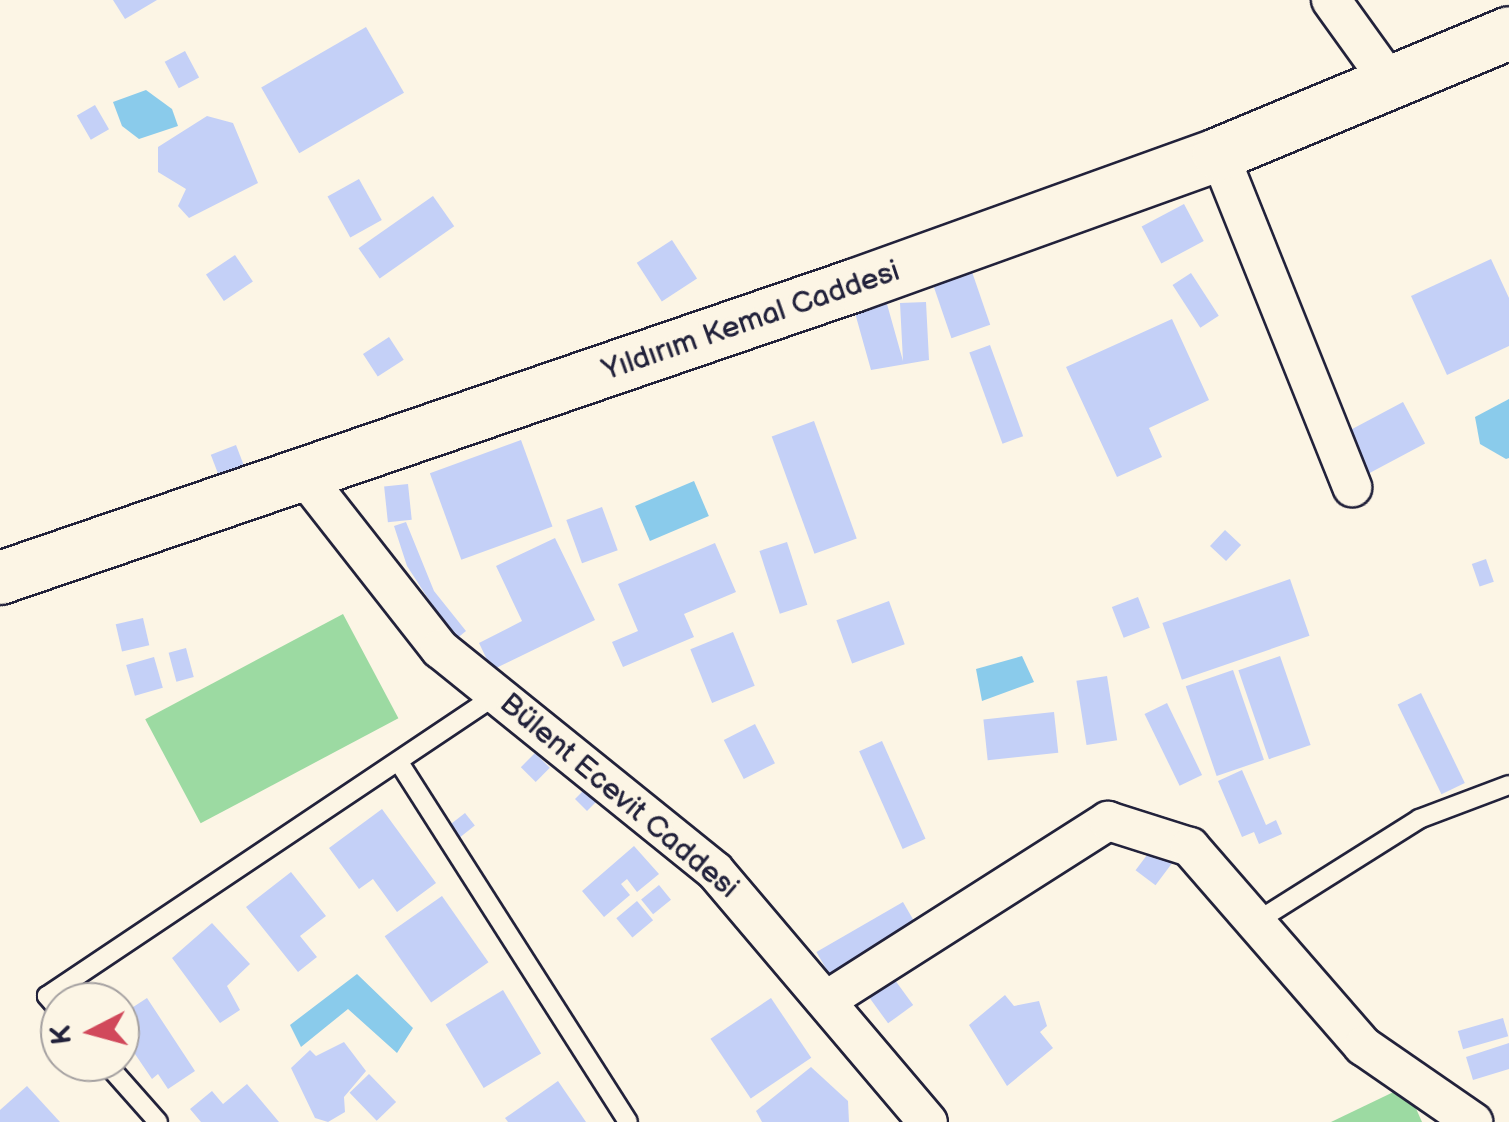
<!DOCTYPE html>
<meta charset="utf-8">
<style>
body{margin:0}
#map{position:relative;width:1509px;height:1122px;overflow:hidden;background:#fcf5e5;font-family:"Balsamiq Sans",sans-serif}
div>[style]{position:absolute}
.green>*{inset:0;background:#9cdaa2;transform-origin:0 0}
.water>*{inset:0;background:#8acbeb;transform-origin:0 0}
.building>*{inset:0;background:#c4d0f7;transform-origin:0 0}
.roads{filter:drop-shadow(2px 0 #22223b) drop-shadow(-2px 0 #22223b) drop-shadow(0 2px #22223b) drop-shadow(0 -2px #22223b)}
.lane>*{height:18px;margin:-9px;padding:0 9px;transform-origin:9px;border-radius:9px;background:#fcf5e5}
.street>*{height:38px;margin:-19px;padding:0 19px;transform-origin:19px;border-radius:19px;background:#fcf5e5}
.secondary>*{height:52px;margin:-26px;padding:0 26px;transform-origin:26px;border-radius:26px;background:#fcf5e5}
span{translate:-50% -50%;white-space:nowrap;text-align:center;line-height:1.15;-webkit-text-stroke:8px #fcf5e5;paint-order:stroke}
.street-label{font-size:30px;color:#22223b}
.north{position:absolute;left:40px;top:982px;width:100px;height:100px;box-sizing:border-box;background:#fcf5e5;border:2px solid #a5a1a1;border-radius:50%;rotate:264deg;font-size:28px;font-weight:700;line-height:40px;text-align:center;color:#22223b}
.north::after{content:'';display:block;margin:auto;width:35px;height:45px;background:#d1495b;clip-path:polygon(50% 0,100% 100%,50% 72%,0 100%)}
</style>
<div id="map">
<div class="green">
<div style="left:343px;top:614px;width:118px;height:224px;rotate:62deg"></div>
<div style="clip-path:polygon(1406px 1086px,1422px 1122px,1331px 1122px)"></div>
</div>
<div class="water">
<div style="clip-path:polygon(146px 90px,172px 109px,178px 126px,139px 139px,122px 126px,113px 102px)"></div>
<div style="clip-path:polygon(1509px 399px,1509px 458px,1506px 459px,1480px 444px,1475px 417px)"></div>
<div style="left:694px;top:481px;width:38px;height:64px;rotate:67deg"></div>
<div style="clip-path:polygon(1022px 656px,1034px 682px,982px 701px,976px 669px)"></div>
<div style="clip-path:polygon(357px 974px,413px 1028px,397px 1053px,348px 1009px,301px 1047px,290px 1025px)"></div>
</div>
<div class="building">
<div style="clip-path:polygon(113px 0,157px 0,125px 19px)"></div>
<div style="left:366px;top:27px;width:76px;height:121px;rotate:60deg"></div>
<div style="left:185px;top:51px;width:30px;height:23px;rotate:62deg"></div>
<div style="left:95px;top:105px;width:28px;height:21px;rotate:60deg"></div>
<div style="clip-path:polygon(207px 116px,233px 123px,258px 183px,189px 218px,178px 206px,186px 189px,158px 172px,158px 147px)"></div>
<div style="left:359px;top:179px;width:47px;height:36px;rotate:61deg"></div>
<div style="left:433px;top:196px;width:37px;height:91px;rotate:55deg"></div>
<div style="left:1184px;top:204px;width:42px;height:48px;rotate:62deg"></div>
<div style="left:672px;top:240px;width:46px;height:42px;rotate:57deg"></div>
<div style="left:235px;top:255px;width:32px;height:35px;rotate:56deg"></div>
<div style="clip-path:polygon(1491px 259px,1509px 298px,1509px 346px,1447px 375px,1411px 296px)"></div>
<div style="left:971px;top:269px;width:59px;height:41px;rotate:71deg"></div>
<div style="left:1191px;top:273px;width:51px;height:22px;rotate:57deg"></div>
<div style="clip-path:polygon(926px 302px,929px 360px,871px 370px,855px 313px,887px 304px,903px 361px,900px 303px)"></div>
<div style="clip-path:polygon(1172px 319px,1209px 400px,1149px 428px,1162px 457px,1117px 477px,1066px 367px)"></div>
<div style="left:389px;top:337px;width:27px;height:31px;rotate:57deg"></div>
<div style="left:990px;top:345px;width:97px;height:22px;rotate:70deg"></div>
<div style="left:1403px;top:402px;width:47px;height:66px;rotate:62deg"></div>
<div style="left:814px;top:421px;width:125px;height:45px;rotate:70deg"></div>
<div style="left:521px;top:440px;width:92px;height:97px;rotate:70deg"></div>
<div style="left:236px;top:445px;width:30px;height:27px;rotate:69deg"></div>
<div style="left:408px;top:484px;width:36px;height:24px;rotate:84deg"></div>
<div style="left:602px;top:507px;width:46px;height:38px;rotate:70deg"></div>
<div style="clip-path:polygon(406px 522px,434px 591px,466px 631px,455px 640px,407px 566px,394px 526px)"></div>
<div style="left:1225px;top:530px;width:22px;height:22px;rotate:43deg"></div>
<div style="clip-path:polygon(555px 538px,595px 620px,492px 670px,479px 643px,522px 621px,496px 566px)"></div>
<div style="left:787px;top:542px;width:66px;height:29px;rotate:72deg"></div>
<div style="clip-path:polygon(715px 543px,736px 592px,684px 614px,694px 637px,623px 667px,612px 642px,638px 631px,618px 584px)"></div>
<div style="left:1486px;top:559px;width:24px;height:15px;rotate:71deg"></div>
<div style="left:1290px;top:579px;width:60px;height:135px;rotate:71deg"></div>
<div style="left:1138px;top:597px;width:33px;height:28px;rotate:69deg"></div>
<div style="left:889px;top:601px;width:46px;height:56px;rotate:70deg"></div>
<div style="left:143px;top:618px;width:28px;height:28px;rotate:77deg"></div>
<div style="left:733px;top:632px;width:58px;height:46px;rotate:68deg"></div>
<div style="left:186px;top:648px;width:30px;height:18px;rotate:75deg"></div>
<div style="left:1280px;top:656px;width:94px;height:44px;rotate:71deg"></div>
<div style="left:154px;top:657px;width:32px;height:29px;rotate:74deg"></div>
<div style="left:1233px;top:670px;width:95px;height:50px;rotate:71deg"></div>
<div style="left:1107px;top:676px;width:65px;height:31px;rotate:81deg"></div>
<div style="left:1421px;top:693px;width:100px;height:26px;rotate:64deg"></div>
<div style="left:1167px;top:703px;width:80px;height:25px;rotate:64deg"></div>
<div style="left:1054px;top:712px;width:41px;height:71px;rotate:84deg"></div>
<div style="left:755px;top:724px;width:44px;height:35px;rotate:63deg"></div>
<div style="left:882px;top:741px;width:107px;height:25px;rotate:66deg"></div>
<div style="left:535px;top:753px;width:21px;height:20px;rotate:45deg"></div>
<div style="clip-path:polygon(1242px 770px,1266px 825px,1276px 820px,1282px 834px,1259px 844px,1254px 832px,1242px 837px,1218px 781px)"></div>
<div style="left:587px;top:787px;width:17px;height:17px;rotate:45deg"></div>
<div style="clip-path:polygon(382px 809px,436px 883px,397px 912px,373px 879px,359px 889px,329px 848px)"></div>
<div style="left:465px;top:813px;width:16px;height:22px;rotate:52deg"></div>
<div style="left:1156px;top:843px;width:25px;height:34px;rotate:37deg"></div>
<div style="clip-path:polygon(634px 846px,659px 874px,637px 892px,627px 879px,621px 884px,630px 895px,604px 917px,582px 891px)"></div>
<div style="clip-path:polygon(291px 872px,326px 916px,300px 936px,317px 957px,298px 972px,246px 907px)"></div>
<div style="left:659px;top:885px;width:19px;height:23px;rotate:51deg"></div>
<div style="left:442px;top:896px;width:81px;height:70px;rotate:55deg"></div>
<div style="left:637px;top:901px;width:25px;height:27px;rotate:50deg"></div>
<div style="left:903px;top:902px;width:28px;height:100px;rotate:60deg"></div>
<div style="clip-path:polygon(212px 923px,250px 964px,227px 986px,240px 1010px,220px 1023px,172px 958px)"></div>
<div style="left:892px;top:976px;width:36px;height:31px;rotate:54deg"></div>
<div style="left:503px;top:990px;width:74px;height:67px;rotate:59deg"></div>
<div style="clip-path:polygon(1005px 995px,1014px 1006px,1039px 1001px,1047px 1026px,1040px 1032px,1053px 1048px,1007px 1086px,969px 1025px)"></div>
<div style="clip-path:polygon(147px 998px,195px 1071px,168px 1089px,158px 1074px,152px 1079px,120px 1032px,120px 1008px,124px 1013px)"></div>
<div style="left:771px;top:998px;width:72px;height:73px;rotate:56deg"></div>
<div style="left:1503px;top:1018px;width:19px;height:47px;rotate:74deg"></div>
<div style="clip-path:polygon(344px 1042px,366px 1071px,344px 1097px,345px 1112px,328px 1122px,315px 1118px,291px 1068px,310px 1050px,316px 1056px)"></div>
<div style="clip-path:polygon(1509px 1043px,1509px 1069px,1473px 1080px,1466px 1057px)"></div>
<div style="clip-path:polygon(811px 1067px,848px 1101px,849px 1122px,762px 1122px,756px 1111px)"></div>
<div style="left:369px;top:1074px;width:39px;height:27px;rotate:46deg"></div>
<div style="clip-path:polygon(558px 1081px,586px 1122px,508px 1122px,505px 1118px)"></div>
<div style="clip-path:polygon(247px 1084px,279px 1122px,201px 1122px,190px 1109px,212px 1091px,223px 1104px)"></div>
<div style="clip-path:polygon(27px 1086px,60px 1122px,0 1122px,0 1110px)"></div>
</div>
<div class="roads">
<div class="lane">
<div style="left:400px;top:764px;width:424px;rotate:57.5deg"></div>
<div style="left:1254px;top:923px;width:195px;rotate:-32.2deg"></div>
<div style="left:1419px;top:819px;width:96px;rotate:-20.7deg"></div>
<div style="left:60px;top:1011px;width:20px;rotate:-131deg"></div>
<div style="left:47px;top:996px;width:543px;rotate:-33.81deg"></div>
<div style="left:105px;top:1062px;width:80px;rotate:48.5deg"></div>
</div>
<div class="street">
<div style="left:1331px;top:0;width:96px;rotate:54.3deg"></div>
<div style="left:1219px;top:154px;width:359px;rotate:68.2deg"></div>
<div style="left:305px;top:477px;width:219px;rotate:51.9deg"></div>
<div style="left:440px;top:649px;width:353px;rotate:38.9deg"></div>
<div style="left:715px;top:871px;width:329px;rotate:49.7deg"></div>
<div style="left:830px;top:998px;width:330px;rotate:-32.5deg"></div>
<div style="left:1108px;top:821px;width:86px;rotate:17.6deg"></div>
<div style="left:1190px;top:847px;width:264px;rotate:49deg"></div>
<div style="left:1363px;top:1046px;width:134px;rotate:34.6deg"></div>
</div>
<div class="secondary">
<div style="left:0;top:578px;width:905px;rotate:-18.9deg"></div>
<div style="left:856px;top:285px;width:386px;rotate:-19.8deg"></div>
<div style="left:1219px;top:154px;width:314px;rotate:-22.6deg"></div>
</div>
</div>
<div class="street-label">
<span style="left:751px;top:321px;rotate:-19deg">Yıldırım Kemal Caddesi</span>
<span style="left:619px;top:796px;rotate:40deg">Bülent Ecevit Caddesi</span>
</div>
<div class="north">K</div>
</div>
